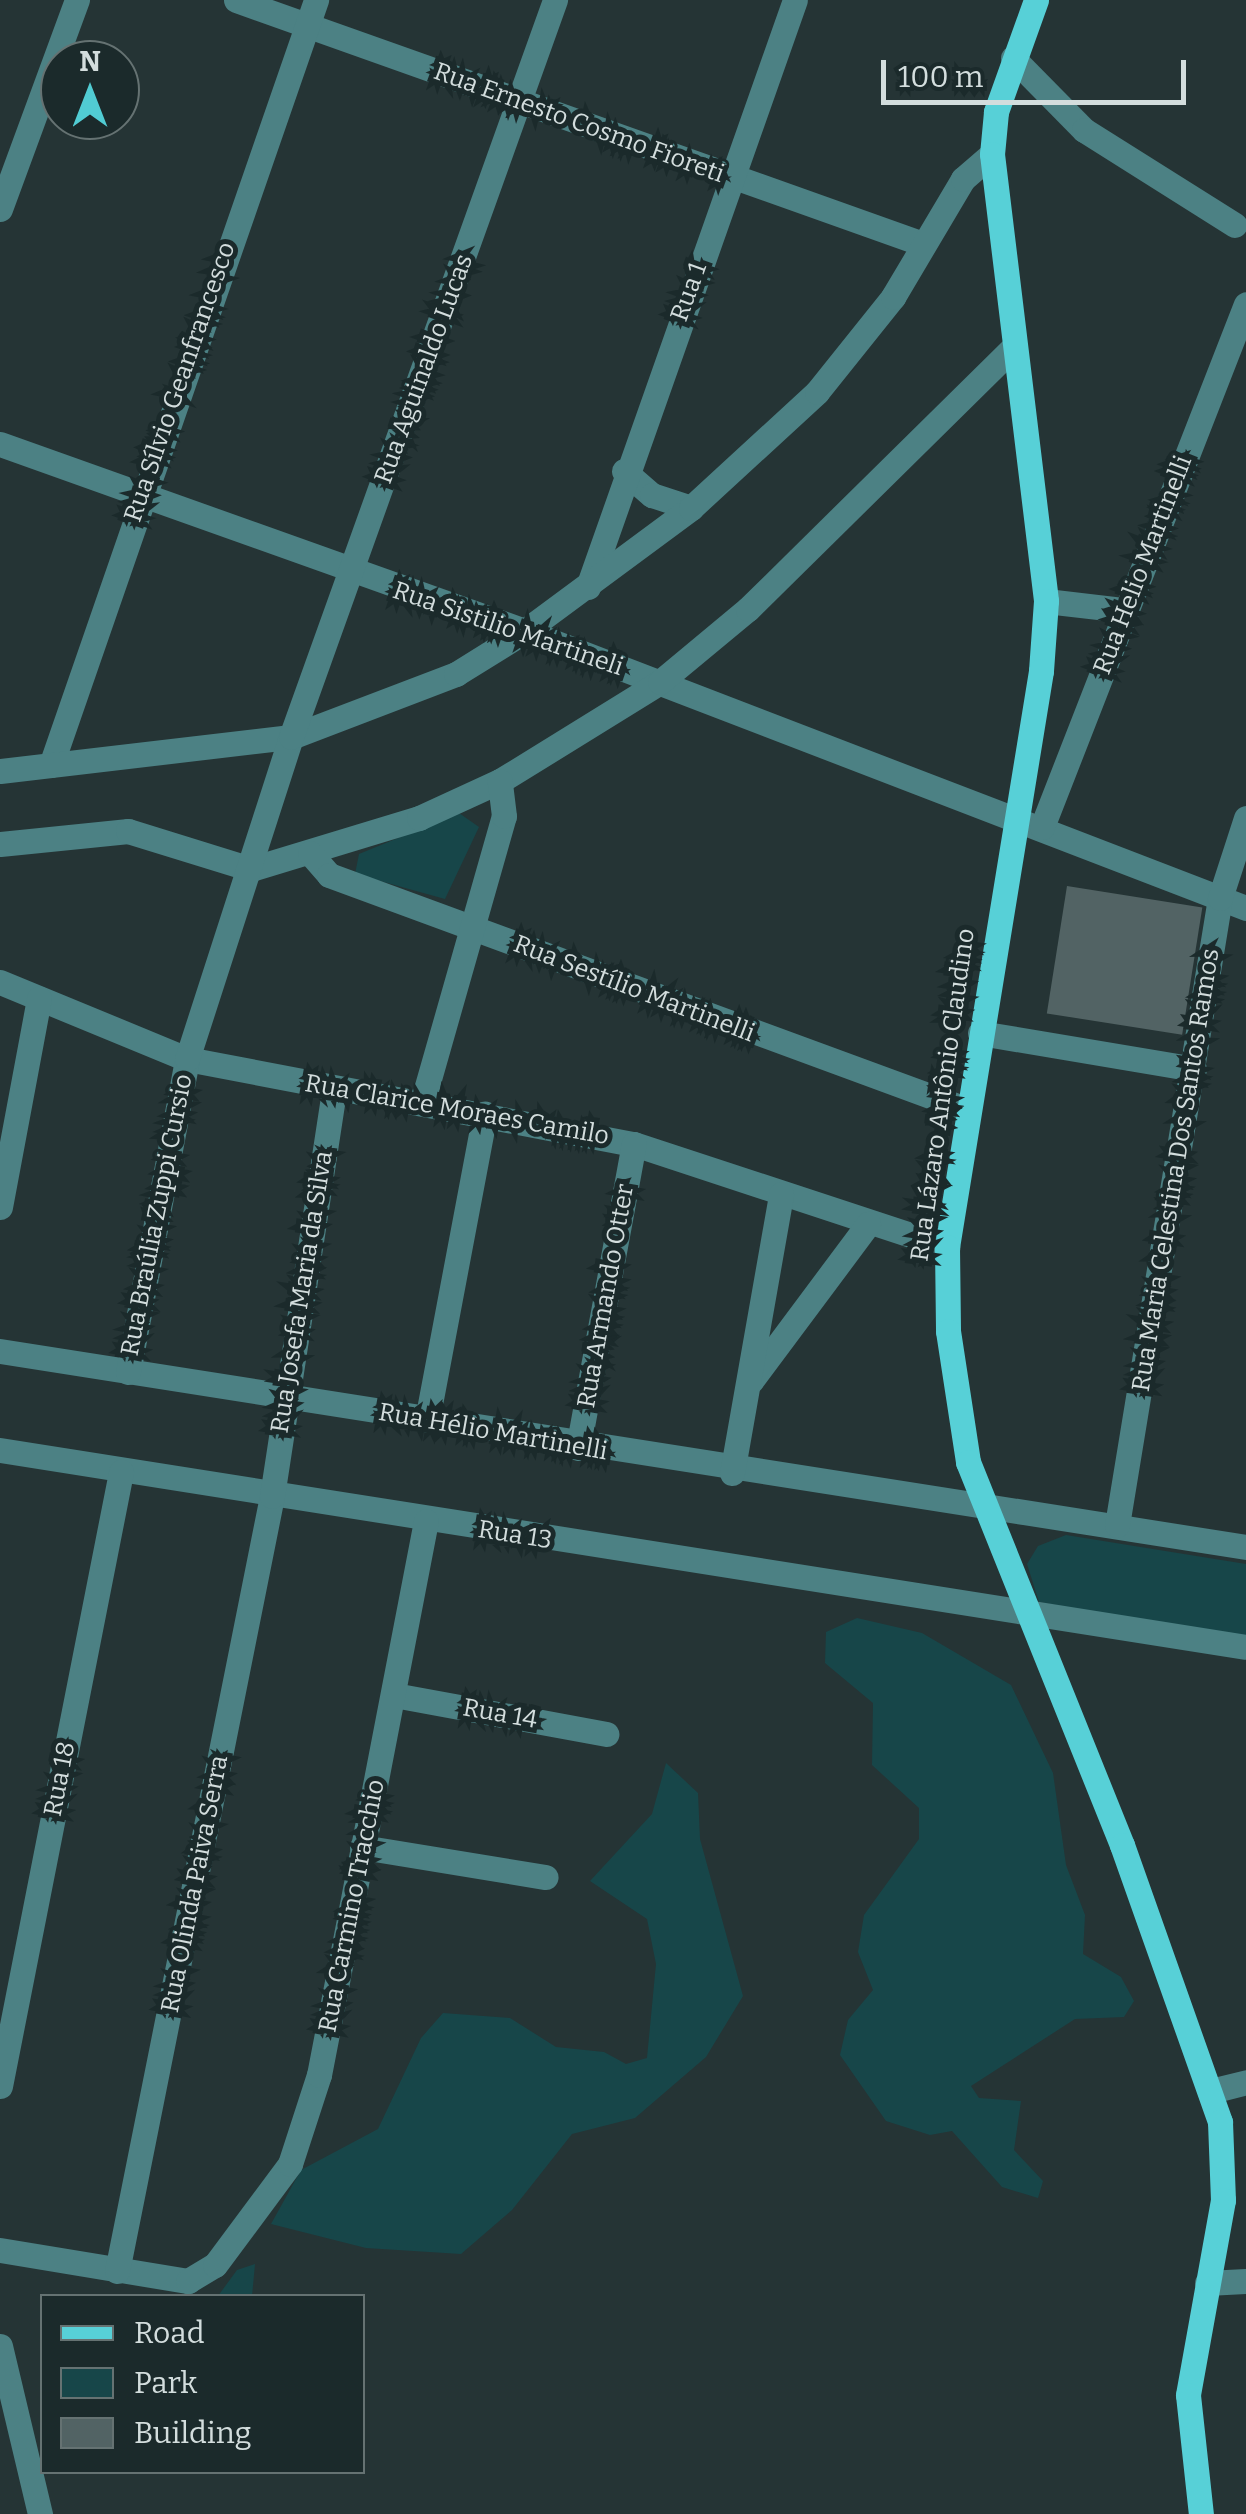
<!DOCTYPE html>
<meta charset="utf-8">
<style>
body{margin:0}
#map{position:relative;width:1246px;height:2514px;overflow:hidden;background:#253435;font-family:Bitter,serif}
div>[style]{position:absolute}
.green>*{inset:0;background:#174649}
.building>*{inset:0;background:#526364;transform-origin:0 0}
.minor>*{height:25px;margin:-12.5px;padding:0 12.5px;transform-origin:12.5px;border-radius:12.5px;background:#4c8184}
.major>*{height:25px;margin:-12.5px;padding:0 12.5px;transform-origin:12.5px;border-radius:12.5px;background:#57d0d7}
span{translate:-50% -50%;white-space:nowrap;text-align:center;line-height:1.15;-webkit-text-stroke:10px #1b2a2b;paint-order:stroke}
.street-label{font-size:25px;color:#d3dddd}
.legend{position:absolute;left:40px;top:2294px;width:325px;height:180px;box-sizing:border-box;background:#1b2a2b;border:2px solid #657272;margin:0;padding:12px 18px;list-style:none;font-size:30px;color:#d3dddd}
.legend li{display:flex;align-items:center;gap:20px;height:50px}
.legend b{width:50px;border:2px solid #657272}
.north{position:absolute;left:40px;top:40px;width:100px;height:100px;box-sizing:border-box;background:#1b2a2b;border:2px solid #657272;border-radius:50%;rotate:0deg;font-size:28px;font-weight:700;line-height:40px;text-align:center;color:#d3dddd}
.north::after{content:'';display:block;margin:auto;width:35px;height:45px;background:#51ccd3;clip-path:polygon(50% 0,100% 100%,50% 72%,0 100%)}
.scale{position:absolute;left:881px;top:60px;width:305px;height:45px;box-sizing:border-box;border:5px solid #d3dddd;border-top:0;padding-left:12px;font-size:30px;line-height:35px;white-space:nowrap;color:#d3dddd;-webkit-text-stroke:8px #1b2a2b;paint-order:stroke}
</style>
<div id="map">
<div class="green">
<div style="clip-path:polygon(459px 813px,479px 827px,445px 899px,355px 874px,359px 854px)"></div>
<div style="clip-path:polygon(1066px 1535px,1246px 1564px,1246px 1640px,1039px 1602px,1027px 1564px,1038px 1546px)"></div>
<div style="clip-path:polygon(857px 1618px,922px 1633px,1011px 1685px,1053px 1773px,1066px 1865px,1085px 1915px,1083px 1954px,1121px 1977px,1134px 2001px,1124px 2017px,1075px 2019px,971px 2086px,979px 2098px,1021px 2101px,1014px 2150px,1043px 2181px,1038px 2198px,1002px 2187px,952px 2131px,930px 2135px,886px 2121px,840px 2055px,848px 2020px,873px 1990px,858px 1952px,864px 1915px,919px 1839px,919px 1808px,872px 1765px,873px 1703px,825px 1663px,826px 1632px)"></div>
<div style="clip-path:polygon(666px 1763px,698px 1793px,700px 1839px,743px 1996px,706px 2057px,635px 2118px,572px 2134px,512px 2210px,461px 2254px,366px 2248px,271px 2224px,301px 2170px,378px 2129px,421px 2038px,443px 2013px,510px 2018px,556px 2047px,604px 2052px,626px 2064px,647px 2058px,656px 1964px,647px 1919px,590px 1881px,652px 1814px)"></div>
<div style="clip-path:polygon(255px 2264px,252px 2296px,218px 2296px,237px 2270px)"></div>
</div>
<div class="building">
<div style="left:1067px;top:886px;width:137px;height:129px;rotate:9deg"></div>
</div>
<div class="minor">
<div style="left:236px;top:0;width:729px;rotate:19.55deg"></div>
<div style="left:1013px;top:58px;width:101px;rotate:45.4deg"></div>
<div style="left:1084px;top:130px;width:178px;rotate:32.2deg"></div>
<div style="left:0;top:209px;width:223px;rotate:-69.8deg"></div>
<div style="left:0;top:444px;width:557px;rotate:19.61deg"></div>
<div style="left:525px;top:631px;width:772px;rotate:21.02deg"></div>
<div style="left:624px;top:471px;width:37px;rotate:41deg"></div>
<div style="left:652px;top:495px;width:41px;rotate:18.4deg"></div>
<div style="left:588px;top:587px;width:622px;rotate:-70.58deg"></div>
<div style="left:1046px;top:601px;width:79px;rotate:6.6deg"></div>
<div style="left:51px;top:765px;width:810px;rotate:-70.89deg"></div>
<div style="left:0;top:771px;width:293px;rotate:-6.7deg"></div>
<div style="left:291px;top:737px;width:177px;rotate:-20.9deg"></div>
<div style="left:456px;top:674px;width:81px;rotate:-31.9deg"></div>
<div style="left:525px;top:631px;width:207px;rotate:-36.5deg"></div>
<div style="left:691px;top:508px;width:171px;rotate:-42.6deg"></div>
<div style="left:817px;top:392px;width:122px;rotate:-51.3deg"></div>
<div style="left:893px;top:297px;width:137px;rotate:-59.3deg"></div>
<div style="left:963px;top:179px;width:38px;rotate:-41deg"></div>
<div style="left:1042px;top:827px;width:561px;rotate:-68.69deg"></div>
<div style="left:0;top:844px;width:129px;rotate:-5.8deg"></div>
<div style="left:128px;top:831px;width:129px;rotate:17.2deg"></div>
<div style="left:251px;top:869px;width:176px;rotate:-16.9deg"></div>
<div style="left:419px;top:818px;width:89px;rotate:-24.6deg"></div>
<div style="left:500px;top:781px;width:188px;rotate:-31.7deg"></div>
<div style="left:660px;top:682px;width:114px;rotate:-39.7deg"></div>
<div style="left:748px;top:609px;width:373px;rotate:-44.6deg"></div>
<div style="left:310px;top:853px;width:29px;rotate:49deg"></div>
<div style="left:329px;top:875px;width:681px;rotate:20.19deg"></div>
<div style="left:0;top:982px;width:202px;rotate:22.4deg"></div>
<div style="left:187px;top:1059px;width:455px;rotate:10.8deg"></div>
<div style="left:634px;top:1144px;width:330px;rotate:18.2deg"></div>
<div style="left:980px;top:1033px;width:217px;rotate:9.5deg"></div>
<div style="left:423px;top:1100px;width:295px;rotate:-74.1deg"></div>
<div style="left:504px;top:816px;width:35px;rotate:-97deg"></div>
<div style="left:0;top:1207px;width:212px;rotate:-79.4deg"></div>
<div style="left:0;top:1351px;width:1261px;rotate:8.94deg"></div>
<div style="left:128px;top:1372px;width:319px;rotate:-79.3deg"></div>
<div style="left:187px;top:1059px;width:338px;rotate:-72.1deg"></div>
<div style="left:291px;top:737px;width:783px;rotate:-70.29deg"></div>
<div style="left:751px;top:1381px;width:196px;rotate:-53.3deg"></div>
<div style="left:427px;top:1420px;width:312px;rotate:-79.3deg"></div>
<div style="left:578px;top:1448px;width:309px;rotate:-79.6deg"></div>
<div style="left:0;top:1450px;width:1261px;rotate:8.98deg"></div>
<div style="left:732px;top:1473px;width:283px;rotate:-80deg"></div>
<div style="left:1117px;top:1525px;width:635px;rotate:-80.67deg"></div>
<div style="left:1220px;top:898px;width:84px;rotate:-72deg"></div>
<div style="left:394px;top:1695px;width:216px;rotate:10.4deg"></div>
<div style="left:362px;top:1847px;width:186px;rotate:9.3deg"></div>
<div style="left:0;top:2086px;width:626px;rotate:-78.85deg"></div>
<div style="left:1211px;top:2091px;width:36px;rotate:-14deg"></div>
<div style="left:0;top:2250px;width:191px;rotate:9.4deg"></div>
<div style="left:188px;top:2281px;width:31px;rotate:-31deg"></div>
<div style="left:215px;top:2265px;width:126px;rotate:-53.4deg"></div>
<div style="left:290px;top:2164px;width:94px;rotate:-72deg"></div>
<div style="left:319px;top:2075px;width:564px;rotate:-79.07deg"></div>
<div style="left:117px;top:2271px;width:790px;rotate:-78.69deg"></div>
<div style="left:272px;top:1496px;width:412px;rotate:-81.3deg"></div>
<div style="left:1207px;top:2283px;width:39px;rotate:-3deg"></div>
<div style="left:0;top:2346px;width:173px;rotate:76.6deg"></div>
</div>
<div class="major">
<div style="left:1036px;top:0;width:119px;rotate:109.7deg"></div>
<div style="left:996px;top:112px;width:42px;rotate:95.4deg"></div>
<div style="left:992px;top:154px;width:450px;rotate:83.1deg"></div>
<div style="left:1046px;top:601px;width:70px;rotate:94.1deg"></div>
<div style="left:1041px;top:671px;width:584px;rotate:99.27deg"></div>
<div style="left:947px;top:1247px;width:84px;rotate:89.3deg"></div>
<div style="left:948px;top:1331px;width:133px;rotate:81.3deg"></div>
<div style="left:968px;top:1462px;width:413px;rotate:68.1deg"></div>
<div style="left:1122px;top:1845px;width:294px;rotate:70.5deg"></div>
<div style="left:1220px;top:2122px;width:78px;rotate:87.8deg"></div>
<div style="left:1223px;top:2200px;width:198px;rotate:100.2deg"></div>
<div style="left:1188px;top:2395px;width:120px;rotate:83.8deg"></div>
</div>
<div class="street-label">
<span style="left:579px;top:123px;rotate:20deg">Rua Ernesto Cosmo Fioreti</span>
<span style="left:689px;top:292px;rotate:-70deg">Rua 1</span>
<span style="left:424px;top:369px;rotate:-70deg">Rua Aguinaldo Lucas</span>
<span style="left:180px;top:382px;rotate:-71deg">Rua Sílvio Geanfrancesco</span>
<span style="left:1143px;top:565px;rotate:-69deg">Rua Helio Martinelli</span>
<span style="left:508px;top:629px;rotate:19deg">Rua Sistilio Martineli</span>
<span style="left:634px;top:989px;rotate:21deg">Rua Sestílio Martinelli</span>
<span style="left:943px;top:1095px;rotate:-82deg">Rua Lázaro Antônio Claudino</span>
<span style="left:457px;top:1110px;rotate:10deg">Rua Clarice Moraes Camilo</span>
<span style="left:1176px;top:1170px;rotate:-81deg">Rua Maria Celestina Dos Santos Ramos</span>
<span style="left:157px;top:1215px;rotate:-79deg">Rua Braúlia Zuppi Cursio</span>
<span style="left:302px;top:1292px;rotate:-81deg">Rua Josefa Maria da Silva</span>
<span style="left:606px;top:1296px;rotate:-80deg">Rua Armando Otter</span>
<span style="left:493px;top:1432px;rotate:10deg">Rua Hélio Martinelli</span>
<span style="left:515px;top:1535px;rotate:9deg">Rua 13</span>
<span style="left:500px;top:1714px;rotate:10deg">Rua 14</span>
<span style="left:60px;top:1779px;rotate:-79deg">Rua 18</span>
<span style="left:195px;top:1884px;rotate:-79deg">Rua Olinda Paiva Serra</span>
<span style="left:352px;top:1906px;rotate:-79deg">Rua Carmino Tracchio</span>
</div>
<ul class="legend">
<li><b style="height:12px;background:#57d0d7"></b>Road</li>
<li><b style="height:28px;background:#174649"></b>Park</li>
<li><b style="height:28px;background:#526364"></b>Building</li>
</ul>
<div class="north">N</div>
<div class="scale">100 m</div>
</div>
